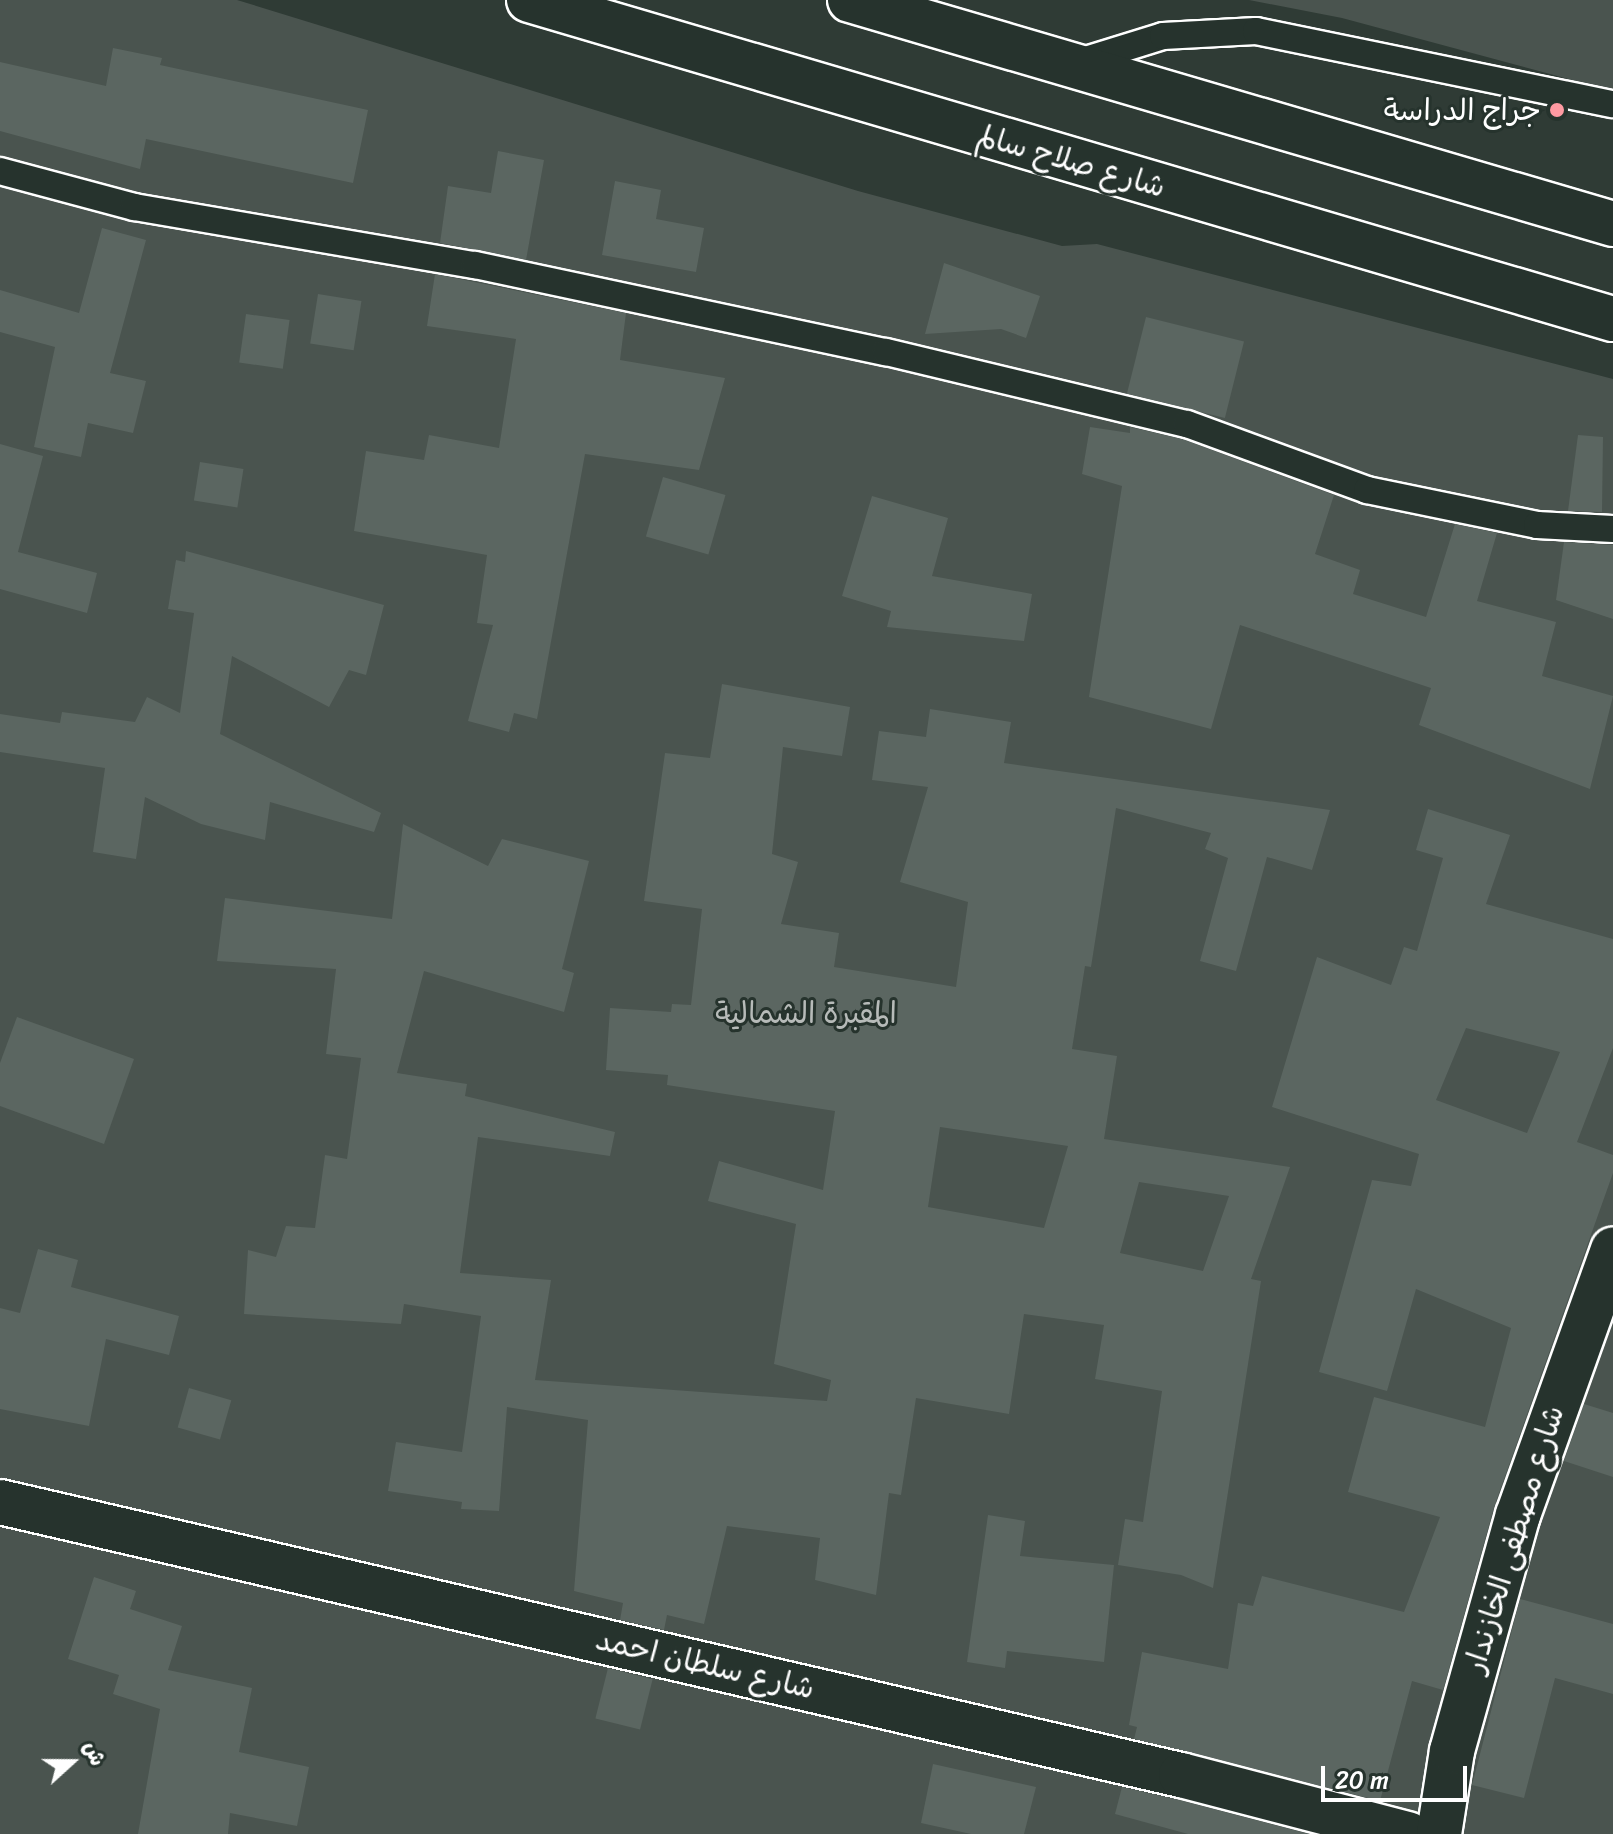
<!DOCTYPE html>
<meta charset="utf-8">
<style>
body{margin:0}
#map{position:relative;width:1613px;height:1834px;overflow:hidden;background:#2f3b35;font-family:Sriracha,"Playpen Sans Arabic",sans-serif}
div>[style]{position:absolute}
.green>*{inset:0;background:#4a544f}
.building>*{inset:0;background:#5b6661;transform-origin:0 0}
.roads{filter:drop-shadow(2px 0 #fff) drop-shadow(-2px 0 #fff) drop-shadow(0 2px #fff) drop-shadow(0 -2px #fff)}
.lane>*{height:26px;margin:-13px;padding:0 13px;transform-origin:13px;border-radius:13px;background:#26332d}
.street>*{height:44px;margin:-22px;padding:0 22px;transform-origin:22px;border-radius:22px;background:#26332d}
.highway>*{height:44px;margin:-22px;padding:0 22px;transform-origin:22px;border-radius:22px;background:#26332d}
.dots>*{width:22px;height:22px;translate:-50% -50%;box-sizing:border-box;border:4px solid #26332d;border-radius:50%}
span{translate:-50% -50%;white-space:nowrap;text-align:center;line-height:1.15;-webkit-text-stroke:6px #26332d;paint-order:stroke}
.poi-label{font-size:30px;color:#fff}
.right{translate:-100% -50%;text-align:right}
.street-label{font-size:30px;color:#fff}
.park-label{font-size:30px;color:#b7bbb9}
.north{position:absolute;left:32px;top:1722px;width:80px;height:80px;-webkit-text-stroke:6px #26332d;paint-order:stroke;rotate:69deg;font-size:22px;font-weight:700;line-height:32px;text-align:center;color:#fff}
.north::after{content:'';display:block;margin:auto;width:28px;height:36px;background:#fff;clip-path:polygon(50% 0,100% 100%,50% 72%,0 100%)}
.scale{position:absolute;left:1321px;top:1766px;width:146px;height:36px;box-sizing:border-box;border:4px solid #fff;border-top:0;padding-left:10px;font-size:24px;line-height:28px;white-space:nowrap;color:#fff;-webkit-text-stroke:6px #26332d;paint-order:stroke}
</style>
<div id="map">
<div class="green">
<div style="clip-path:polygon(0 0,237px 0,858px 191px,1062px 246px,1097px 244px,1613px 379px,1613px 1834px,0 1834px)"></div>
<div style="clip-path:polygon(1249px 0,1613px 0,1613px 91px,1342px 18px)"></div>
</div>
<div class="building">
<div style="clip-path:polygon(113px 48px,162px 58px,160px 65px,368px 110px,353px 183px,146px 139px,140px 169px,0 131px,0 62px,106px 86px)"></div>
<div style="clip-path:polygon(498px 151px,544px 160px,526px 260px,440px 243px,448px 186px,491px 193px)"></div>
<div style="clip-path:polygon(615px 181px,661px 190px,656px 219px,704px 228px,696px 272px,602px 255px)"></div>
<div style="clip-path:polygon(102px 228px,146px 240px,110px 373px,146px 381px,133px 433px,88px 423px,81px 457px,34px 447px,55px 347px,0 332px,0 290px,79px 313px)"></div>
<div style="clip-path:polygon(944px 263px,1040px 296px,1026px 338px,1001px 329px,925px 334px)"></div>
<div style="clip-path:polygon(435px 274px,626px 313px,620px 360px,725px 378px,699px 470px,585px 454px,537px 719px,514px 713px,509px 732px,468px 721px,493px 625px,477px 623px,487px 555px,354px 531px,366px 451px,424px 460px,429px 435px,499px 448px,516px 339px,427px 326px)"></div>
<div style="left:318px;top:294px;width:44px;height:50px;rotate:9deg"></div>
<div style="left:246px;top:314px;width:44px;height:49px;rotate:8deg"></div>
<div style="left:1146px;top:317px;width:101px;height:79px;rotate:14deg"></div>
<div style="clip-path:polygon(1090px 427px,1130px 433px,1130px 427px,1182px 439px,1334px 495px,1315px 554px,1360px 570px,1353px 594px,1426px 617px,1455px 524px,1497px 533px,1477px 601px,1556px 622px,1542px 676px,1613px 696px,1590px 789px,1419px 725px,1431px 688px,1240px 625px,1211px 729px,1089px 697px,1122px 486px,1082px 474px)"></div>
<div style="clip-path:polygon(1578px 435px,1603px 437px,1602px 512px,1568px 511px)"></div>
<div style="clip-path:polygon(0 444px,43px 456px,18px 552px,97px 573px,87px 613px,0 589px)"></div>
<div style="left:200px;top:462px;width:44px;height:39px;rotate:9deg"></div>
<div style="left:663px;top:477px;width:65px;height:62px;rotate:16deg"></div>
<div style="clip-path:polygon(872px 496px,948px 518px,932px 576px,1032px 594px,1024px 641px,887px 627px,891px 611px,842px 596px)"></div>
<div style="clip-path:polygon(1564px 542px,1613px 545px,1613px 619px,1556px 600px)"></div>
<div style="clip-path:polygon(186px 551px,384px 605px,366px 675px,349px 670px,329px 707px,232px 656px,220px 734px,381px 813px,374px 832px,270px 802px,265px 840px,201px 824px,145px 797px,136px 859px,93px 852px,105px 768px,0 752px,0 714px,60px 723px,62px 712px,135px 722px,147px 697px,180px 713px,194px 613px,168px 609px,176px 560px,185px 562px)"></div>
<div style="clip-path:polygon(evenodd,722px 684px,850px 707px,842px 756px,783px 747px,772px 854px,798px 862px,781px 924px,839px 933px,834px 967px,956px 987px,968px 902px,900px 882px,928px 787px,872px 780px,879px 731px,926px 737px,930px 709px,1011px 722px,1004px 763px,1330px 810px,1312px 870px,1267px 857px,1236px 971px,1200px 961px,1228px 858px,1205px 849px,1211px 833px,1116px 808px,1091px 967px,1085px 966px,1072px 1049px,1117px 1056px,1104px 1139px,1290px 1167px,1251px 1279px,1261px 1281px,1213px 1588px,1181px 1575px,1118px 1565px,1125px 1519px,1143px 1522px,1162px 1391px,1095px 1379px,1104px 1325px,1024px 1314px,1009px 1414px,916px 1398px,901px 1495px,889px 1493px,876px 1595px,815px 1580px,820px 1538px,727px 1526px,704px 1624px,667px 1615px,664px 1630px,620px 1620px,623px 1603px,574px 1591px,588px 1420px,507px 1407px,499px 1511px,461px 1509px,462px 1502px,388px 1491px,396px 1442px,462px 1452px,481px 1316px,404px 1304px,401px 1324px,244px 1314px,248px 1250px,276px 1257px,286px 1226px,315px 1228px,325px 1155px,347px 1159px,361px 1058px,326px 1054px,336px 969px,217px 961px,225px 898px,392px 919px,403px 824px,488px 866px,502px 839px,589px 861px,562px 969px,574px 973px,564px 1012px,424px 971px,397px 1073px,467px 1084px,465px 1096px,615px 1132px,610px 1156px,478px 1137px,460px 1273px,551px 1280px,535px 1380px,827px 1401px,831px 1380px,774px 1364px,796px 1224px,708px 1201px,719px 1161px,823px 1190px,835px 1111px,667px 1085px,668px 1075px,606px 1070px,610px 1008px,671px 1012px,672px 1004px,691px 1005px,702px 909px,644px 901px,665px 753px,710px 758px,722px 684px,940px 1127px,1068px 1146px,1044px 1228px,928px 1207px,940px 1127px,722px 684px,1139px 1182px,1229px 1196px,1203px 1271px,1120px 1253px,1139px 1182px)"></div>
<div style="clip-path:polygon(evenodd,1428px 809px,1510px 835px,1486px 904px,1613px 939px,1613px 1048px,1577px 1142px,1613px 1155px,1613px 1173px,1494px 1507px,1443px 1690px,1412px 1681px,1380px 1801px,1134px 1739px,1137px 1727px,1129px 1725px,1142px 1652px,1228px 1669px,1238px 1603px,1253px 1606px,1262px 1576px,1404px 1612px,1440px 1517px,1348px 1492px,1374px 1397px,1485px 1427px,1511px 1328px,1416px 1289px,1387px 1391px,1319px 1372px,1372px 1180px,1411px 1186px,1419px 1154px,1272px 1107px,1317px 957px,1391px 985px,1404px 947px,1417px 951px,1443px 858px,1416px 850px,1428px 809px,1466px 1028px,1560px 1052px,1527px 1133px,1436px 1100px,1466px 1028px)"></div>
<div style="clip-path:polygon(17px 1017px,134px 1059px,104px 1144px,0 1106px,0 1063px)"></div>
<div style="clip-path:polygon(38px 1249px,78px 1260px,71px 1287px,179px 1316px,169px 1355px,106px 1339px,89px 1426px,0 1409px,0 1308px,20px 1313px)"></div>
<div style="left:189px;top:1388px;width:44px;height:41px;rotate:16deg"></div>
<div style="clip-path:polygon(1584px 1404px,1613px 1413px,1613px 1477px,1564px 1461px)"></div>
<div style="clip-path:polygon(988px 1515px,1025px 1521px,1020px 1556px,1114px 1565px,1104px 1662px,1007px 1651px,1005px 1668px,967px 1662px)"></div>
<div style="clip-path:polygon(94px 1577px,136px 1591px,130px 1609px,182px 1626px,168px 1670px,252px 1688px,239px 1752px,309px 1767px,297px 1826px,230px 1813px,228px 1834px,138px 1834px,160px 1709px,113px 1694px,119px 1675px,68px 1659px)"></div>
<div style="clip-path:polygon(1520px 1599px,1613px 1624px,1613px 1694px,1555px 1678px,1524px 1798px,1472px 1785px)"></div>
<div style="left:608px;top:1668px;width:46px;height:52px;rotate:14deg"></div>
<div style="clip-path:polygon(933px 1764px,1036px 1787px,1024px 1834px,971px 1834px,921px 1823px)"></div>
<div style="clip-path:polygon(1122px 1787px,1175px 1799px,1309px 1834px,1188px 1834px,1115px 1814px)"></div>
</div>
<div class="roads">
<div class="lane">
<div style="left:1073px;top:64px;width:94px;rotate:-17.3deg"></div>
<div style="left:1163px;top:36px;width:93px;rotate:-3.1deg"></div>
<div style="left:1256px;top:31px;width:364px;rotate:11.6deg"></div>
<div style="left:0;top:171px;width:139px;rotate:15deg"></div>
<div style="left:134px;top:207px;width:346px;rotate:9.7deg"></div>
<div style="left:475px;top:265px;width:420px;rotate:12deg"></div>
<div style="left:886px;top:352px;width:309px;rotate:13.5deg"></div>
<div style="left:1187px;top:424px;width:192px;rotate:20.1deg"></div>
<div style="left:1367px;top:490px;width:174px;rotate:11.6deg"></div>
<div style="left:1537px;top:525px;width:76px;rotate:3deg"></div>
</div>
<div class="street">
<div style="left:0;top:1502px;width:1212px;rotate:13.02deg"></div>
<div style="left:1181px;top:1775px;width:235px;rotate:14.6deg"></div>
<div style="left:1439px;top:1834px;width:84px;rotate:-81.1deg"></div>
<div style="left:1452px;top:1751px;width:245px;rotate:-74.4deg"></div>
<div style="left:1518px;top:1515px;width:282px;rotate:-70.3deg"></div>
</div>
<div class="highway">
<div style="left:529px;top:0;width:1130px;rotate:16.4deg"></div>
<div style="left:850px;top:0;width:795px;rotate:16.36deg"></div>
</div>
</div>
<div class="dots">
<div style="left:1557px;top:110px;background:#ff9aa2"></div>
</div>
<div class="poi-label">
<span class="right" style="left:1541px;top:110px">جراج الدراسة</span>
</div>
<div class="street-label">
<span style="left:1071px;top:161px;rotate:16deg">شارع صلاح سالم</span>
<span style="left:1514px;top:1539px;rotate:-73deg">شارع مصطفى الخازندار</span>
<span style="left:705px;top:1664px;rotate:13deg">شارع سلطان احمد</span>
</div>
<div class="park-label">
<span style="left:806px;top:1013px">المقبرة الشمالية</span>
</div>
<div class="north">ش</div>
<div class="scale">20 m</div>
</div>
